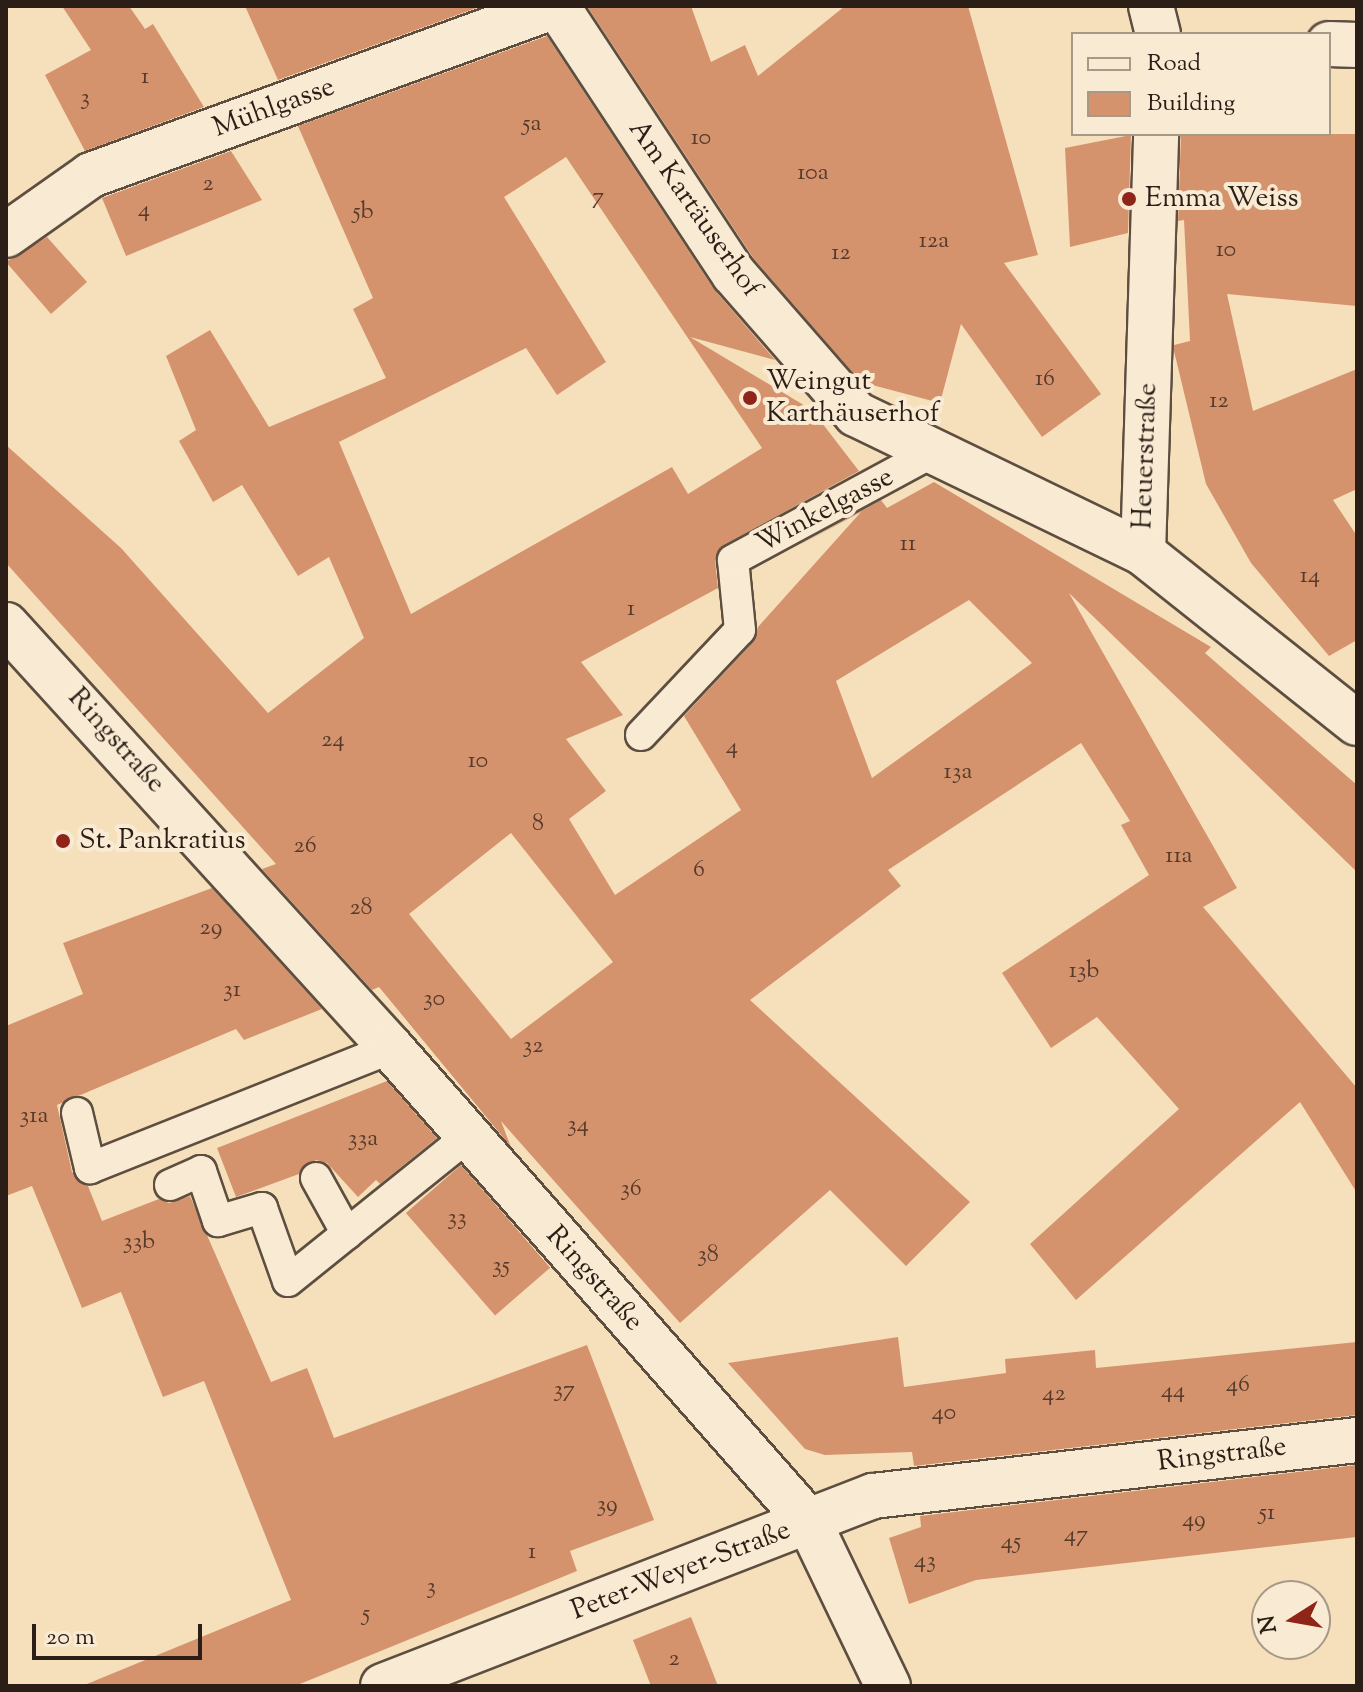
<!DOCTYPE html>
<meta charset="utf-8">
<style>
body{margin:0}
#map{position:relative;width:1363px;height:1692px;overflow:hidden;background:#f6e0bc;font-family:"Sorts Mill Goudy",serif}
div>[style]{position:absolute}
.building>*{inset:0;background:#d5936d;transform-origin:0 0}
.roads{filter:drop-shadow(2px 0 #5e4e40) drop-shadow(-2px 0 #5e4e40) drop-shadow(0 2px #5e4e40) drop-shadow(0 -2px #5e4e40)}
.lane>*{height:30px;margin:-15px;padding:0 15px;transform-origin:15px;border-radius:15px;background:#f9ebd3}
.street>*{height:44px;margin:-22px;padding:0 22px;transform-origin:22px;border-radius:22px;background:#f9ebd3}
.secondary>*{height:44px;margin:-22px;padding:0 22px;transform-origin:22px;border-radius:22px;background:#f9ebd3}
.dots>*{width:22px;height:22px;translate:-50% -50%;box-sizing:border-box;border:4px solid #f9ebd3;border-radius:50%}
span{translate:-50% -50%;white-space:nowrap;text-align:center;line-height:1.15;-webkit-text-stroke:8px #f9ebd3;paint-order:stroke}
.number-label{font-size:24px;color:#563b2c}
.number-label span{-webkit-text-stroke-width:0}
.street-label{font-size:28px;color:#2b1e17}
.poi-label{font-size:28px;color:#2b1e17}
.left{translate:0 -50%;text-align:left}
.frame{position:absolute;inset:0;border:8px solid #2b1e17;pointer-events:none}
.legend{position:absolute;left:1071px;top:32px;width:260px;height:104px;box-sizing:border-box;background:#f9ebd3;border:2px solid #a79988;margin:0;padding:10px 14px;list-style:none;font-size:24px;color:#2b1e17}
.legend li{display:flex;align-items:center;gap:16px;height:40px}
.legend b{width:40px;border:2px solid #a79988}
.north{position:absolute;left:1251px;top:1580px;width:80px;height:80px;box-sizing:border-box;background:#f9ebd3;border:2px solid #a79988;border-radius:50%;rotate:259deg;font-size:22px;font-weight:700;line-height:32px;text-align:center;color:#2b1e17}
.north::after{content:'';display:block;margin:auto;width:28px;height:36px;background:#8f2418;clip-path:polygon(50% 0,100% 100%,50% 72%,0 100%)}
.scale{position:absolute;left:32px;top:1624px;width:170px;height:36px;box-sizing:border-box;border:4px solid #2b1e17;border-top:0;padding-left:10px;font-size:24px;line-height:28px;white-space:nowrap;color:#2b1e17;-webkit-text-stroke:6px #f9ebd3;paint-order:stroke}
</style>
<div id="map">
<div class="building">
<div style="clip-path:polygon(62px 6px,129px 6px,145px 29px,153px 24px,204px 107px,85px 151px,45px 75px,91px 50px)"></div>
<div style="clip-path:polygon(245px 6px,482px 6px,278px 80px)"></div>
<div style="clip-path:polygon(587px 6px,691px 6px,711px 62px,745px 45px,758px 76px,845px 6px,968px 6px,1038px 255px,1004px 263px,1101px 394px,1042px 437px,961px 324px,940px 403px,861px 382px,754px 259px)"></div>
<div style="clip-path:polygon(evenodd,547px 36px,713px 288px,775px 360px,690px 337px,812px 410px,859px 471px,724px 545px,715px 561px,718px 588px,581px 662px,623px 715px,566px 739px,606px 791px,569px 819px,615px 895px,741px 810px,684px 716px,753px 642px,758px 627px,861px 512px,794px 548px,881px 500px,887px 508px,934px 482px,1211px 647px,1205px 653px,1357px 785px,1357px 872px,1069px 593px,1237px 888px,1203px 907px,1357px 1088px,1357px 1193px,1300px 1102px,1076px 1300px,1030px 1244px,1179px 1109px,1097px 1017px,1051px 1048px,1002px 973px,1149px 875px,1121px 825px,1130px 821px,1081px 743px,888px 870px,901px 886px,750px 1000px,970px 1202px,906px 1266px,830px 1190px,680px 1323px,501px 1121px,511px 1147px,379px 987px,372px 990px,262px 869px,276px 864px,6px 563px,6px 445px,121px 548px,268px 713px,364px 638px,329px 557px,298px 576px,242px 485px,213px 502px,179px 441px,196px 430px,166px 356px,210px 330px,269px 427px,386px 378px,353px 309px,373px 298px,298px 126px,547px 36px,566px 157px,762px 448px,688px 494px,672px 467px,411px 614px,339px 442px,526px 348px,557px 395px,606px 362px,504px 197px,566px 157px,547px 36px,969px 600px,1032px 663px,872px 778px,836px 681px,969px 600px,547px 36px,511px 833px,613px 962px,511px 1039px,409px 914px,511px 833px)"></div>
<div style="clip-path:polygon(1181px 134px,1357px 134px,1357px 306px,1227px 294px,1253px 411px,1357px 369px,1357px 489px,1333px 500px,1357px 536px,1357px 640px,1329px 656px,1251px 563px,1206px 484px,1174px 351px,1174px 345px,1190px 341px,1184px 220px,1178px 221px)"></div>
<div style="clip-path:polygon(1131px 135px,1128px 233px,1070px 247px,1065px 148px)"></div>
<div style="clip-path:polygon(231px 151px,262px 200px,126px 256px,102px 198px)"></div>
<div style="clip-path:polygon(47px 237px,87px 282px,51px 314px,6px 262px)"></div>
<div style="clip-path:polygon(212px 888px,322px 1009px,244px 1040px,236px 1029px,57px 1105px,72px 1172px,88px 1186px,102px 1221px,159px 1199px,169px 1203px,190px 1196px,271px 1382px,307px 1368px,334px 1438px,587px 1345px,654px 1520px,570px 1551px,577px 1571px,295px 1686px,82px 1686px,291px 1600px,204px 1381px,163px 1397px,121px 1292px,82px 1308px,32px 1186px,6px 1196px,6px 1026px,83px 994px,63px 943px)"></div>
<div style="clip-path:polygon(387px 1081px,437px 1138px,380px 1184px,376px 1180px,358px 1197px,327px 1163px,316px 1160px,299px 1174px,236px 1197px,217px 1148px)"></div>
<div style="left:461px;top:1165px;width:136px;height:73px;rotate:49deg"></div>
<div style="clip-path:polygon(898px 1337px,904px 1387px,1006px 1373px,1005px 1359px,1095px 1350px,1096px 1368px,1357px 1342px,1357px 1415px,914px 1466px,912px 1452px,825px 1455px,805px 1449px,728px 1363px)"></div>
<div style="clip-path:polygon(1357px 1465px,1357px 1537px,976px 1580px,909px 1604px,889px 1538px,921px 1527px,920px 1516px)"></div>
<div style="clip-path:polygon(691px 1617px,718px 1686px,651px 1686px,633px 1640px)"></div>
</div>
<div class="roads">
<div class="lane">
<div style="left:641px;top:735px;width:144px;rotate:-46.7deg"></div>
<div style="left:740px;top:630px;width:70px;rotate:-95.7deg"></div>
<div style="left:733px;top:560px;width:230px;rotate:-28.4deg"></div>
<div style="left:77px;top:1113px;width:57px;rotate:76.7deg"></div>
<div style="left:90px;top:1168px;width:324px;rotate:-21.7deg"></div>
<div style="left:316px;top:1178px;width:64px;rotate:61deg"></div>
<div style="left:170px;top:1185px;width:34px;rotate:-24deg"></div>
<div style="left:201px;top:1171px;width:53px;rotate:71.2deg"></div>
<div style="left:218px;top:1221px;width:46px;rotate:-16.5deg"></div>
<div style="left:262px;top:1208px;width:77px;rotate:70.4deg"></div>
<div style="left:288px;top:1281px;width:230px;rotate:-38.8deg"></div>
</div>
<div class="street">
<div style="left:1329px;top:44px;width:28px;rotate:2deg"></div>
<div style="left:6px;top:235px;width:104px;rotate:-35.2deg"></div>
<div style="left:91px;top:175px;width:494px;rotate:-20deg"></div>
<div style="left:6px;top:625px;width:572px;rotate:47.69deg"></div>
<div style="left:391px;top:1048px;width:632px;rotate:48.59deg"></div>
<div style="left:809px;top:1522px;width:182px;rotate:64.3deg"></div>
<div style="left:383px;top:1686px;width:526px;rotate:-21.19deg"></div>
<div style="left:873px;top:1496px;width:487px;rotate:-6.6deg"></div>
</div>
<div class="secondary">
<div style="left:557px;top:6px;width:321px;rotate:56.6deg"></div>
<div style="left:734px;top:274px;width:186px;rotate:48.9deg"></div>
<div style="left:856px;top:414px;width:319px;rotate:25.8deg"></div>
<div style="left:1143px;top:553px;width:273px;rotate:38.5deg"></div>
<div style="left:1151px;top:6px;width:29px;rotate:76deg"></div>
<div style="left:1143px;top:553px;width:419px;rotate:-88.2deg"></div>
</div>
</div>
<div class="dots">
<div style="left:1129px;top:199px;background:#8f2418"></div>
<div style="left:750px;top:398px;background:#8f2418"></div>
<div style="left:63px;top:841px;background:#8f2418"></div>
</div>
<div class="number-label">
<span style="left:145px;top:78px">1</span>
<span style="left:85px;top:99px">3</span>
<span style="left:532px;top:125px">5a</span>
<span style="left:701px;top:139px">10</span>
<span style="left:813px;top:174px">10a</span>
<span style="left:208px;top:185px">2</span>
<span style="left:598px;top:198px">7</span>
<span style="left:144px;top:211px">4</span>
<span style="left:363px;top:213px">5b</span>
<span style="left:934px;top:242px">12a</span>
<span style="left:1226px;top:251px">10</span>
<span style="left:841px;top:254px">12</span>
<span style="left:1045px;top:380px">16</span>
<span style="left:1219px;top:402px">12</span>
<span style="left:908px;top:545px">11</span>
<span style="left:1310px;top:577px">14</span>
<span style="left:631px;top:610px">1</span>
<span style="left:333px;top:741px">24</span>
<span style="left:732px;top:748px">4</span>
<span style="left:478px;top:762px">10</span>
<span style="left:958px;top:773px">13a</span>
<span style="left:538px;top:825px">8</span>
<span style="left:305px;top:847px">26</span>
<span style="left:1179px;top:857px">11a</span>
<span style="left:699px;top:871px">6</span>
<span style="left:361px;top:909px">28</span>
<span style="left:211px;top:929px">29</span>
<span style="left:1084px;top:972px">13b</span>
<span style="left:232px;top:991px">31</span>
<span style="left:434px;top:1000px">30</span>
<span style="left:533px;top:1047px">32</span>
<span style="left:34px;top:1117px">31a</span>
<span style="left:578px;top:1126px">34</span>
<span style="left:363px;top:1140px">33a</span>
<span style="left:631px;top:1190px">36</span>
<span style="left:457px;top:1219px">33</span>
<span style="left:139px;top:1243px">33b</span>
<span style="left:708px;top:1256px">38</span>
<span style="left:501px;top:1267px">35</span>
<span style="left:1238px;top:1386px">46</span>
<span style="left:564px;top:1391px">37</span>
<span style="left:1173px;top:1392px">44</span>
<span style="left:1054px;top:1395px">42</span>
<span style="left:944px;top:1414px">40</span>
<span style="left:607px;top:1506px">39</span>
<span style="left:1267px;top:1514px">51</span>
<span style="left:1194px;top:1521px">49</span>
<span style="left:1076px;top:1536px">47</span>
<span style="left:1011px;top:1543px">45</span>
<span style="left:532px;top:1553px">1</span>
<span style="left:925px;top:1562px">43</span>
<span style="left:431px;top:1588px">3</span>
<span style="left:366px;top:1615px">5</span>
<span style="left:674px;top:1660px">2</span>
</div>
<div class="street-label">
<span style="left:274px;top:108px;rotate:-20deg">Mühlgasse</span>
<span style="left:694px;top:209px;rotate:55deg">Am Kartäuserhof</span>
<span style="left:1146px;top:456px;rotate:-88deg">Heuerstraße</span>
<span style="left:825px;top:511px;rotate:-28deg">Winkelgasse</span>
<span style="left:116px;top:741px;rotate:48deg">Ringstraße</span>
<span style="left:594px;top:1279px;rotate:48deg">Ringstraße</span>
<span style="left:1222px;top:1455px;rotate:-7deg">Ringstraße</span>
<span style="left:681px;top:1571px;rotate:-21deg">Peter-Weyer-Straße</span>
</div>
<div class="poi-label">
<span class="left" style="left:1145px;top:199px">Emma Weiss</span>
<span class="left" style="left:766px;top:398px">Weingut<br>Karthäuserhof</span>
<span class="left" style="left:79px;top:841px">St. Pankratius</span>
</div>
<div class="frame"></div>
<ul class="legend">
<li><b style="height:10px;background:#f9ebd3"></b>Road</li>
<li><b style="height:22px;background:#d5936d"></b>Building</li>
</ul>
<div class="north">N</div>
<div class="scale">20 m</div>
</div>
